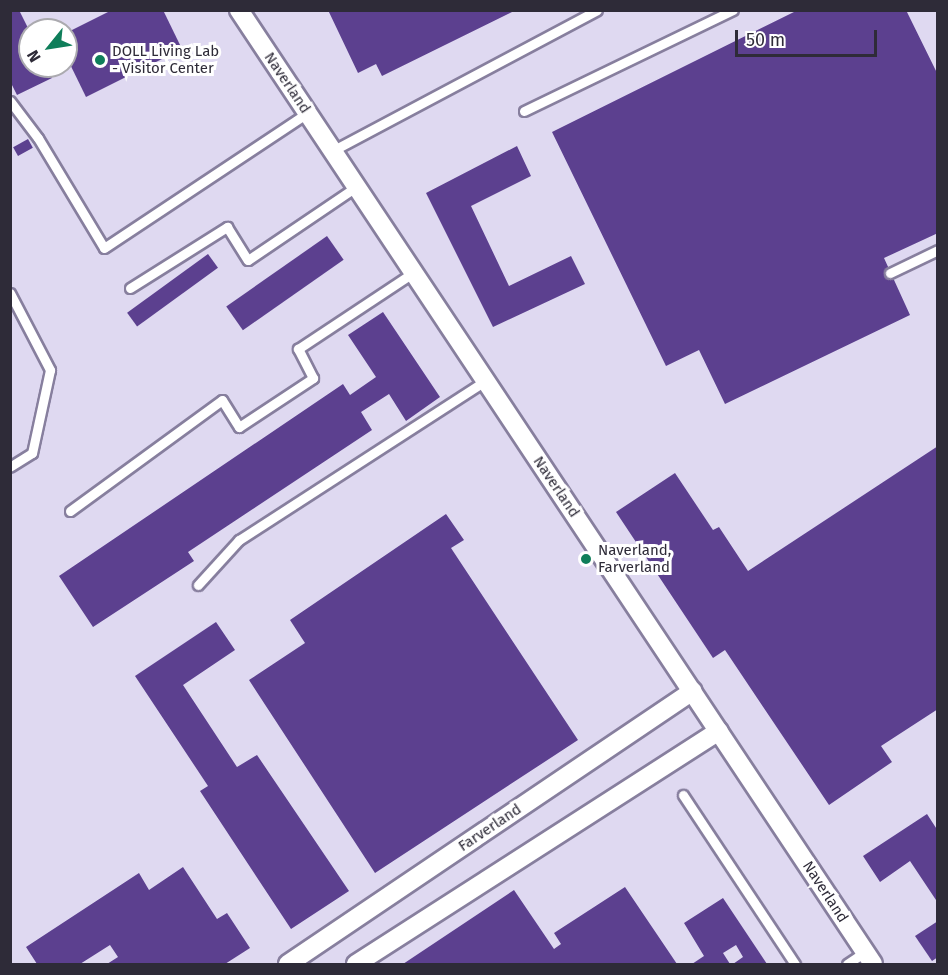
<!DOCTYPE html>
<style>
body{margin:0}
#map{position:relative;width:948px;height:975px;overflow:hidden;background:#ede8fd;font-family:"Fira Sans",sans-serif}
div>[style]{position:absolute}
.built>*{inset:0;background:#dfd9f1}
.building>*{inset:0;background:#5c408f;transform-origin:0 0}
.roads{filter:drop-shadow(2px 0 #877f9e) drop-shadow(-2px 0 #877f9e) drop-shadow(0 2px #877f9e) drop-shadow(0 -2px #877f9e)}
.lane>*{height:9px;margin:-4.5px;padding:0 4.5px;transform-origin:4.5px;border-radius:4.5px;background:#fff}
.street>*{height:18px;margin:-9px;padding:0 9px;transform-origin:9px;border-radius:9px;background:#fff}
.dots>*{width:16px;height:16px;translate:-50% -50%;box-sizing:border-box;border:3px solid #fff;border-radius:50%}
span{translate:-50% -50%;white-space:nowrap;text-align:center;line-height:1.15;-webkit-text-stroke:6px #fff;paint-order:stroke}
.poi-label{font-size:15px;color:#2e2b38}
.left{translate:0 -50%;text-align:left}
.street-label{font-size:15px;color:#2e2b38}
.frame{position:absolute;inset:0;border:12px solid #2e2b38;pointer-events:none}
.north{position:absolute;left:18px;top:18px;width:60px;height:60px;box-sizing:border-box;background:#fff;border:2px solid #abaaaf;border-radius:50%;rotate:240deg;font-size:16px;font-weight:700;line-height:24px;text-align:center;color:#2e2b38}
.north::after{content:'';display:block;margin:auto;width:21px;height:27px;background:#0f7e5a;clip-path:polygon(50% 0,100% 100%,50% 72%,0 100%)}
.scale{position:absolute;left:735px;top:30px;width:142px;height:27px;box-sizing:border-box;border:3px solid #2e2b38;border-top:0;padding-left:8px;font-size:18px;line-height:21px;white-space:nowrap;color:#2e2b38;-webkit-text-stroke:4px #fff;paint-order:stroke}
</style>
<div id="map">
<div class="built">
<div style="clip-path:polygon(evenodd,11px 11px,937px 11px,937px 964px,11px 964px,11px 11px,30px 30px,66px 30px,66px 66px,30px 66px,30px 30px)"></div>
</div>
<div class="building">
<div style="clip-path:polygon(10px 10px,19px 10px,30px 32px,30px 66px,47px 66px,52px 78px,17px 95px,10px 81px)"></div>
<div style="clip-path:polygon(112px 10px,163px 10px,182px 49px,86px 97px,66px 56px,66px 33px)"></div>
<div style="clip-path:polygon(328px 10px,516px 10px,382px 76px,376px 64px,358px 73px)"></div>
<div style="clip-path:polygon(798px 10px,906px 10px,938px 75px,938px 233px,884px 258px,910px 315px,725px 404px,699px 350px,666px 366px,552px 132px)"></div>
<div style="left:28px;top:139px;width:10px;height:17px;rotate:61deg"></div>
<div style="clip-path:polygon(517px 146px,531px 176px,471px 206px,509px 286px,571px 256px,585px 284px,493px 327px,426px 193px)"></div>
<div style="left:327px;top:236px;width:29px;height:123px;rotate:55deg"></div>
<div style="left:208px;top:254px;width:17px;height:100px;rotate:54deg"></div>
<div style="clip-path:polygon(383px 312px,440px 397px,406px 421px,389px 394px,361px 412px,372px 430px,188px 552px,194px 561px,93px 627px,59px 576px,343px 384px,350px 395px,376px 377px,348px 335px)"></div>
<div style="clip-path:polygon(938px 446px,938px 709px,881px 746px,892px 762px,829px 805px,725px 650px,713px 658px,616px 512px,675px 473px,713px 530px,719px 527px,748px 571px)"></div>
<div style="clip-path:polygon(446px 514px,464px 540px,451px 548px,578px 740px,375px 873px,249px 680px,305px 643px,290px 620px)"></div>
<div style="clip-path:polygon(216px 622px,235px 650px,183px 685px,237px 767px,257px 755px,349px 891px,291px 929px,200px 791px,208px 786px,135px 676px)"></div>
<div style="clip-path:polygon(927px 814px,938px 831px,938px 903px,910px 861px,880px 882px,863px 856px)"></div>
<div style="clip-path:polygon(183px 867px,217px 919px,227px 913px,250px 948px,225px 964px,107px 964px,118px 957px,110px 945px,80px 964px,37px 964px,26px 947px,139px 873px,149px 890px)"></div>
<div style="clip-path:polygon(625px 887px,677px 964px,403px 964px,514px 890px,554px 949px,561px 944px,554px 933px)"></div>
<div style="clip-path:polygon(723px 898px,767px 964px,733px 964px,743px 957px,736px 945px,723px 953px,730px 964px,692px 964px,704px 956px,684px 923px)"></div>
<div style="clip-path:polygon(938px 921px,938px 957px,932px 961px,915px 936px)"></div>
</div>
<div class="roads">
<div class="lane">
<div style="left:10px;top:101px;width:46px;rotate:52.9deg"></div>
<div style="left:38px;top:138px;width:128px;rotate:59deg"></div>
<div style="left:104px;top:248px;width:244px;rotate:-33.6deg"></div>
<div style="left:524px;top:111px;width:232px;rotate:-25.8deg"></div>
<div style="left:332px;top:151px;width:300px;rotate:-28deg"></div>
<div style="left:890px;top:273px;width:53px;rotate:-25.6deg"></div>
<div style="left:130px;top:288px;width:115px;rotate:-32.2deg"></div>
<div style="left:227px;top:227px;width:39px;rotate:58deg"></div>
<div style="left:248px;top:260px;width:130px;rotate:-34.1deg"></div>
<div style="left:10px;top:293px;width:87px;rotate:62.5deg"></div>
<div style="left:50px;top:370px;width:85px;rotate:102.2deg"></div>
<div style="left:32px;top:453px;width:26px;rotate:148deg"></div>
<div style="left:70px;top:511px;width:188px;rotate:-36.1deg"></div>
<div style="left:222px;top:400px;width:32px;rotate:58deg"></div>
<div style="left:239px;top:427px;width:89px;rotate:-33.5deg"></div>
<div style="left:313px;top:378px;width:33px;rotate:-117deg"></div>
<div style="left:298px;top:349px;width:138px;rotate:-33.5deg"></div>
<div style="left:198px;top:585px;width:61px;rotate:-47.7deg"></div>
<div style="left:239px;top:540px;width:293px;rotate:-32.9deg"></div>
<div style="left:683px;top:795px;width:203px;rotate:56.5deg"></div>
<div style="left:847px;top:964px;width:22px;rotate:-34deg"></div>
</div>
<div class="street">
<div style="left:239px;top:10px;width:1145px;rotate:56.39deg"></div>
<div style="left:288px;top:964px;width:488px;rotate:-34deg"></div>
<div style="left:356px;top:964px;width:431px;rotate:-32.7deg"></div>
</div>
</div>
<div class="dots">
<div style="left:100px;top:60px;background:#0f7e5a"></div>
<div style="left:586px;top:559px;background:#0f7e5a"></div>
</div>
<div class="poi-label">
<span class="left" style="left:112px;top:60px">DOLL Living Lab<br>- Visitor Center</span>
<span class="left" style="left:598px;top:559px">Naverland,<br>Farverland</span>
</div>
<div class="street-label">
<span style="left:287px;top:83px;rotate:56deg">Naverland</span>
<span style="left:556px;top:487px;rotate:56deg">Naverland</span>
<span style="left:490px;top:828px;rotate:-34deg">Farverland</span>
<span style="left:825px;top:892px;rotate:57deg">Naverland</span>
</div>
<div class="frame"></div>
<div class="north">N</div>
<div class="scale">50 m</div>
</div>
